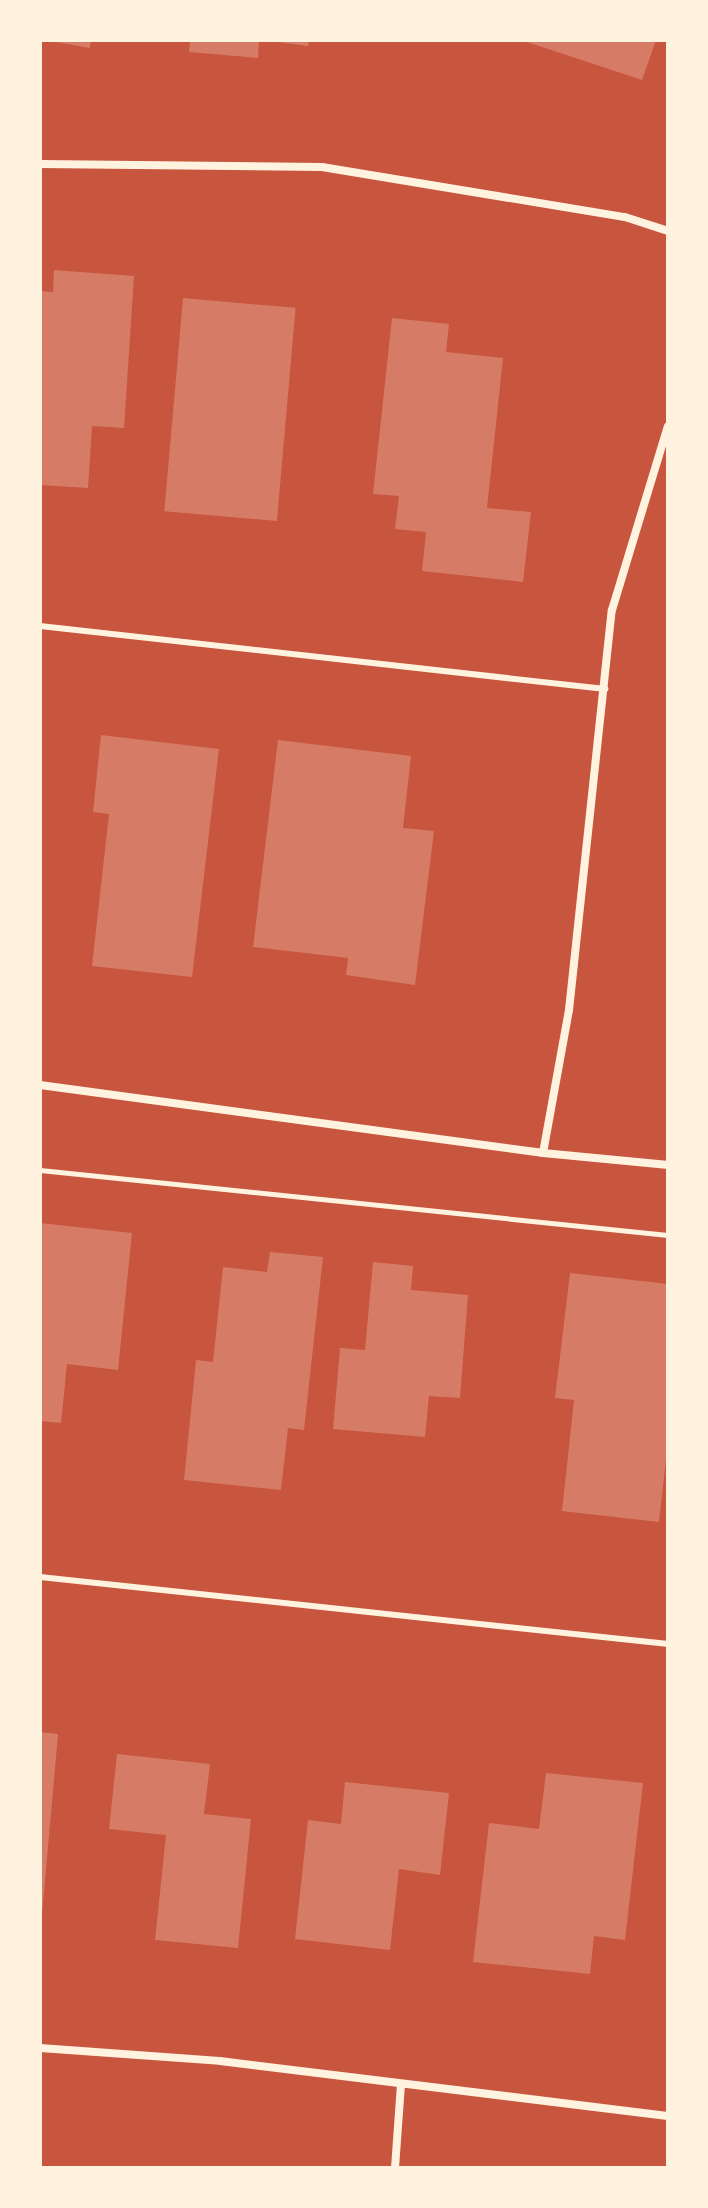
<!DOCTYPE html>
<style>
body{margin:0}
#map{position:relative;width:708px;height:2208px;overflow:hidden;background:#c8553d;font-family:Montserrat,sans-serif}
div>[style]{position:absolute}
.building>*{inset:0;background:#d67c66;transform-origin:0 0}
.path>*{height:5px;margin:-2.5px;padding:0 2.5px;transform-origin:2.5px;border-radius:2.5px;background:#fff3e0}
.service>*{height:6px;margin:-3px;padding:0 3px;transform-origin:3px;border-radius:3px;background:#fff3e0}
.minor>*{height:8px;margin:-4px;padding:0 4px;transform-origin:4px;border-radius:4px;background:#fff3e0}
span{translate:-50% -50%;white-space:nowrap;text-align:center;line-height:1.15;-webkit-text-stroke:6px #fff3e0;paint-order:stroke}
.frame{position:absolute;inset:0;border:42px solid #fff3e0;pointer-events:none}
</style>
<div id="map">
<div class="building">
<div style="clip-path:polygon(44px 40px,91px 40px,90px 48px)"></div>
<div style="clip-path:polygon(190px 40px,259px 40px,258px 58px,189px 52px)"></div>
<div style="clip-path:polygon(263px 40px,309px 40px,308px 46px)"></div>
<div style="clip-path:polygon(521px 40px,656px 40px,642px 80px)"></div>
<div style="clip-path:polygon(54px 270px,134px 276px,124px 428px,92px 426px,88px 488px,40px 485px,40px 291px,53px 292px)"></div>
<div style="left:183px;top:298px;width:113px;height:214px;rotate:5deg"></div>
<div style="clip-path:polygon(392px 318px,449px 324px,446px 352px,503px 358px,487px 508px,531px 512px,523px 582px,422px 571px,426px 532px,395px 529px,399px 496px,373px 494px)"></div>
<div style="clip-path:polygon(101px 735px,219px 749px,192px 977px,92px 966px,109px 814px,93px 812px)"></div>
<div style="clip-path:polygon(278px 740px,411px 756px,403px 828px,434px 831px,415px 985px,346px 975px,348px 958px,253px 947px)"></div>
<div style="clip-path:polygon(40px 1223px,132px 1233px,118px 1370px,67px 1364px,61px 1423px,40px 1421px)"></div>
<div style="clip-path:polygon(270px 1252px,323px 1257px,304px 1430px,288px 1428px,281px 1490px,184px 1480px,196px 1360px,213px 1362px,223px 1267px,267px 1272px)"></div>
<div style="clip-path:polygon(373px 1262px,413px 1266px,411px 1290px,468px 1295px,460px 1398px,429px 1396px,425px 1437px,333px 1429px,340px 1348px,365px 1350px)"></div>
<div style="clip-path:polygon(570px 1273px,668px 1284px,668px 1442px,659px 1522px,562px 1511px,574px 1400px,555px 1398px)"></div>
<div style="clip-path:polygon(40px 1732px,58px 1734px,42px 1915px,40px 1915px)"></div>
<div style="clip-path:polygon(117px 1754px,210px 1764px,204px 1814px,251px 1819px,238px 1948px,155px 1940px,166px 1835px,109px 1829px)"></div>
<div style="clip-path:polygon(546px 1773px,643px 1783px,625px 1940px,594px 1936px,590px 1974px,473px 1962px,489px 1823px,539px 1829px)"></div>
<div style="clip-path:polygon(345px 1782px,449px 1793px,440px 1875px,399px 1869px,390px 1950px,295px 1939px,308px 1820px,341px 1824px)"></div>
</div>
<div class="path">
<div style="left:40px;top:1170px;width:631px;rotate:5.91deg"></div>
</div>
<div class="service">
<div style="left:40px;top:626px;width:569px;rotate:6.36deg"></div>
<div style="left:40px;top:1577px;width:632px;rotate:6.09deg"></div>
</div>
<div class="minor">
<div style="left:40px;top:164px;width:282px;rotate:0.6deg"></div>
<div style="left:322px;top:167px;width:307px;rotate:9.4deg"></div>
<div style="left:625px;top:217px;width:45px;rotate:18deg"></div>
<div style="left:40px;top:1085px;width:508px;rotate:7.7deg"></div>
<div style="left:543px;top:1153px;width:126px;rotate:5.5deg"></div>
<div style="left:543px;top:1153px;width:145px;rotate:-79.7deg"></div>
<div style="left:569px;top:1010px;width:402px;rotate:-83.9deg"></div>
<div style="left:612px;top:610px;width:192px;rotate:-73.1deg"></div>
<div style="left:40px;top:2048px;width:180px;rotate:4.1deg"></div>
<div style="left:220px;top:2061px;width:451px;rotate:7deg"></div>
<div style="left:395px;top:2168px;width:83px;rotate:-85.9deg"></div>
</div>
<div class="frame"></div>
</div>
